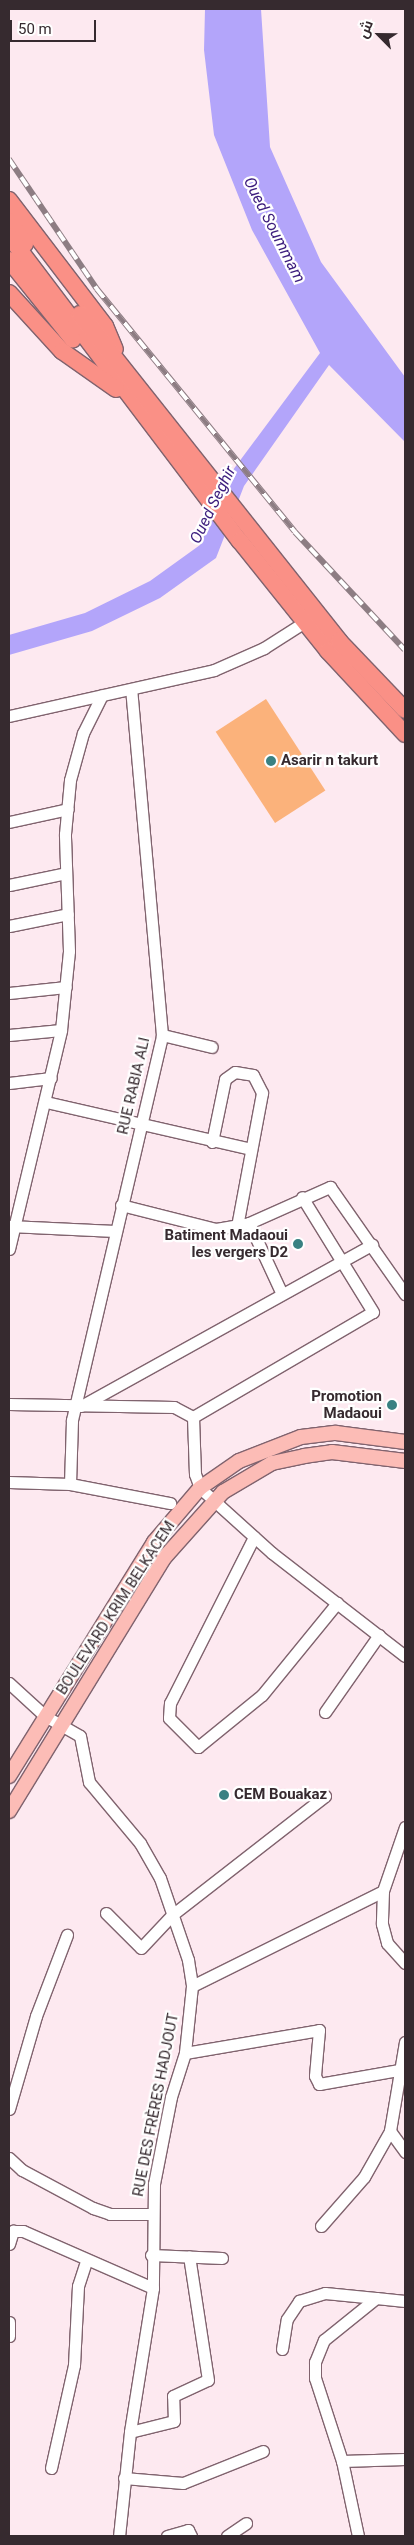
<!DOCTYPE html>
<meta charset="utf-8">
<style>
body{margin:0}
#map{position:relative;width:414px;height:2545px;overflow:hidden;background:#fde9f0;font-family:Roboto,Cairo,sans-serif}
div>[style]{position:absolute}
.green>*{inset:0;background:#fbb27b;transform-origin:0 0}
.water>*{inset:0;background:#b3a5fa}
.roads{filter:drop-shadow(1px 0 #80636e) drop-shadow(-1px 0 #80636e) drop-shadow(0 1px #80636e) drop-shadow(0 -1px #80636e)}
.minor>*{height:11px;margin:-5.5px;padding:0 5.5px;transform-origin:5.5px;border-radius:5.5px;background:#fff}
.major>*{height:14px;margin:-7px;padding:0 7px;transform-origin:7px;border-radius:7px;background:#fcbcb6}
.highway>*{height:16px;margin:-8px;padding:0 8px;transform-origin:8px;border-radius:8px;background:#fa9086}
.rail>*{height:5.5px;margin-top:-2.75px;transform-origin:0;background:repeating-linear-gradient(90deg,#fff 0 11px,#8d7d83 0 22px);box-sizing:border-box;border-block:1px solid #8d7d83}
.dots>*{width:14px;height:14px;translate:-50% -50%;box-sizing:border-box;border:2px solid #fff;border-radius:50%}
span{translate:-50% -50%;white-space:nowrap;text-align:center;line-height:1.15;-webkit-text-stroke:4.5px #fff;paint-order:stroke}
.poi-label{font-size:15px;color:#362a2f;font-weight:700}
.left{translate:0 -50%;text-align:left}
.right{translate:-100% -50%;text-align:right}
.street-label{font-size:15px;color:#362a2f}
.water-label{font-size:16px;color:#3c1d7d;font-style:italic}
.frame{position:absolute;inset:0;border:10px solid #362a2f;pointer-events:none}
.north{position:absolute;left:354px;top:10px;width:50px;height:50px;-webkit-text-stroke:4px #fff;paint-order:stroke;rotate:293deg;font-size:14px;font-weight:700;line-height:20px;text-align:center;color:#362a2f}
.north::after{content:'';display:block;margin:auto;width:18px;height:22px;background:#362a2f;clip-path:polygon(50% 0,100% 100%,50% 72%,0 100%)}
.scale{position:absolute;left:10px;top:20px;width:86px;height:22px;box-sizing:border-box;border:2px solid #362a2f;border-top:0;padding-left:6px;font-size:15px;line-height:18px;white-space:nowrap;color:#362a2f;-webkit-text-stroke:4px #fff;paint-order:stroke}
</style>
<div id="map">
<div class="green">
<div style="left:266px;top:699px;width:109px;height:60px;rotate:57deg"></div>
</div>
<div class="water">
<div style="clip-path:polygon(205px 9px,261px 9px,270px 147px,321px 262px,405px 377px,405px 442px,329px 365px,244px 486px,216px 558px,160px 598px,92px 631px,9px 655px,9px 635px,85px 613px,150px 581px,200px 545px,227px 478px,320px 353px,252px 230px,214px 135px,204px 50px)"></div>
</div>
<div class="roads">
<div class="minor">
<div style="left:9px;top:716px;width:210px;rotate:-12.6deg"></div>
<div style="left:214px;top:670px;width:55px;rotate:-23.7deg"></div>
<div style="left:264px;top:648px;width:56px;rotate:-32.6deg"></div>
<div style="left:9px;top:822px;width:60px;rotate:-12.4deg"></div>
<div style="left:9px;top:885px;width:58px;rotate:-11.9deg"></div>
<div style="left:9px;top:926px;width:60px;rotate:-11.5deg"></div>
<div style="left:9px;top:993px;width:57px;rotate:-6deg"></div>
<div style="left:9px;top:1035px;width:52px;rotate:-5.5deg"></div>
<div style="left:162px;top:1035px;width:51px;rotate:13.5deg"></div>
<div style="left:9px;top:1083px;width:42px;rotate:-6.8deg"></div>
<div style="left:46px;top:1102px;width:210px;rotate:12.9deg"></div>
<div style="left:212px;top:1142px;width:64px;rotate:-78.3deg"></div>
<div style="left:225px;top:1079px;width:12px;rotate:-35deg"></div>
<div style="left:235px;top:1072px;width:18px;rotate:9deg"></div>
<div style="left:253px;top:1075px;width:20px;rotate:63deg"></div>
<div style="left:262px;top:1093px;width:135px;rotate:100.6deg"></div>
<div style="left:121px;top:1205px;width:98px;rotate:14.2deg"></div>
<div style="left:216px;top:1229px;width:34px;rotate:-10deg"></div>
<div style="left:249px;top:1223px;width:89px;rotate:-24deg"></div>
<div style="left:330px;top:1187px;width:131px;rotate:55deg"></div>
<div style="left:249px;top:1223px;width:76px;rotate:65.1deg"></div>
<div style="left:9px;top:1226px;width:106px;rotate:2.7deg"></div>
<div style="left:9px;top:1249px;width:225px;rotate:-76.6deg"></div>
<div style="left:61px;top:1030px;width:79px;rotate:-84.2deg"></div>
<div style="left:69px;top:951px;width:117px;rotate:-92deg"></div>
<div style="left:65px;top:834px;width:54px;rotate:-84.7deg"></div>
<div style="left:70px;top:780px;width:49px;rotate:-74.5deg"></div>
<div style="left:83px;top:733px;width:42px;rotate:-63.4deg"></div>
<div style="left:9px;top:1404px;width:165px;rotate:1deg"></div>
<div style="left:174px;top:1407px;width:21px;rotate:28deg"></div>
<div style="left:193px;top:1417px;width:57px;rotate:88deg"></div>
<div style="left:195px;top:1474px;width:15px;rotate:70deg"></div>
<div style="left:200px;top:1488px;width:97px;rotate:42.1deg"></div>
<div style="left:272px;top:1553px;width:168px;rotate:37.8deg"></div>
<div style="left:81px;top:1406px;width:333px;rotate:-29deg"></div>
<div style="left:193px;top:1417px;width:208px;rotate:-30.3deg"></div>
<div style="left:373px;top:1312px;width:135px;rotate:-121.7deg"></div>
<div style="left:9px;top:1482px;width:61px;rotate:1.9deg"></div>
<div style="left:70px;top:1484px;width:102px;rotate:10.8deg"></div>
<div style="left:70px;top:1484px;width:64px;rotate:-88.2deg"></div>
<div style="left:72px;top:1420px;width:395px;rotate:-76.8deg"></div>
<div style="left:162px;top:1035px;width:347px;rotate:-95.1deg"></div>
<div style="left:254px;top:1537px;width:186px;rotate:116.8deg"></div>
<div style="left:170px;top:1703px;width:15px;rotate:94deg"></div>
<div style="left:169px;top:1718px;width:41px;rotate:45deg"></div>
<div style="left:198px;top:1747px;width:82px;rotate:-39.1deg"></div>
<div style="left:262px;top:1695px;width:119px;rotate:-50.8deg"></div>
<div style="left:9px;top:1683px;width:49px;rotate:42.5deg"></div>
<div style="left:45px;top:1716px;width:40px;rotate:29.7deg"></div>
<div style="left:80px;top:1736px;width:47px;rotate:78.9deg"></div>
<div style="left:89px;top:1782px;width:80px;rotate:50.1deg"></div>
<div style="left:140px;top:1843px;width:40px;rotate:60.3deg"></div>
<div style="left:160px;top:1878px;width:87px;rotate:71.1deg"></div>
<div style="left:188px;top:1960px;width:26px;rotate:81deg"></div>
<div style="left:192px;top:1986px;width:67px;rotate:96deg"></div>
<div style="left:185px;top:2053px;width:46px;rotate:107.7deg"></div>
<div style="left:171px;top:2097px;width:89px;rotate:101.1deg"></div>
<div style="left:154px;top:2184px;width:104px;rotate:90.6deg"></div>
<div style="left:153px;top:2288px;width:146px;rotate:99.1deg"></div>
<div style="left:130px;top:2432px;width:105px;rotate:96deg"></div>
<div style="left:325px;top:1712px;width:94px;rotate:-55deg"></div>
<div style="left:405px;top:1827px;width:68px;rotate:109deg"></div>
<div style="left:383px;top:1891px;width:33px;rotate:92deg"></div>
<div style="left:382px;top:1924px;width:20px;rotate:75deg"></div>
<div style="left:387px;top:1943px;width:27px;rotate:48deg"></div>
<div style="left:106px;top:1913px;width:49px;rotate:45deg"></div>
<div style="left:141px;top:1948px;width:45px;rotate:-46.8deg"></div>
<div style="left:172px;top:1915px;width:194px;rotate:-37.9deg"></div>
<div style="left:192px;top:1986px;width:213px;rotate:-26.4deg"></div>
<div style="left:405px;top:2042px;width:90px;rotate:99.6deg"></div>
<div style="left:390px;top:2131px;width:26px;rotate:54deg"></div>
<div style="left:185px;top:2053px;width:136px;rotate:-9.7deg"></div>
<div style="left:319px;top:2030px;width:46px;rotate:95deg"></div>
<div style="left:315px;top:2076px;width:9px;rotate:63deg"></div>
<div style="left:319px;top:2084px;width:80px;rotate:-10deg"></div>
<div style="left:9px;top:2109px;width:97px;rotate:-73.8deg"></div>
<div style="left:36px;top:2016px;width:87px;rotate:-69.1deg"></div>
<div style="left:9px;top:2158px;width:18px;rotate:43deg"></div>
<div style="left:22px;top:2170px;width:81px;rotate:28.2deg"></div>
<div style="left:93px;top:2208px;width:18px;rotate:19deg"></div>
<div style="left:110px;top:2214px;width:41px"></div>
<div style="left:321px;top:2226px;width:65px;rotate:-48.7deg"></div>
<div style="left:364px;top:2177px;width:53px;rotate:-60.5deg"></div>
<div style="left:9px;top:2244px;width:14px;rotate:-73deg"></div>
<div style="left:13px;top:2231px;width:10px"></div>
<div style="left:23px;top:2231px;width:142px;rotate:23.7deg"></div>
<div style="left:151px;top:2255px;width:71px;rotate:2.4deg"></div>
<div style="left:9px;top:2322px;width:14px;rotate:90deg"></div>
<div style="left:282px;top:2349px;width:30px;rotate:-81deg"></div>
<div style="left:287px;top:2319px;width:22px;rotate:-56deg"></div>
<div style="left:299px;top:2301px;width:27px;rotate:-17deg"></div>
<div style="left:325px;top:2293px;width:51px;rotate:5.6deg"></div>
<div style="left:130px;top:2432px;width:45px;rotate:-14deg"></div>
<div style="left:174px;top:2421px;width:25px;rotate:-92deg"></div>
<div style="left:173px;top:2396px;width:38px;rotate:-25deg"></div>
<div style="left:208px;top:2380px;width:125px;rotate:-98.7deg"></div>
<div style="left:342px;top:2461px;width:63px;rotate:-1.8deg"></div>
<div style="left:51px;top:2468px;width:106px;rotate:-77.4deg"></div>
<div style="left:74px;top:2365px;width:79px;rotate:-87.1deg"></div>
<div style="left:78px;top:2286px;width:25px;rotate:-72deg"></div>
<div style="left:124px;top:2478px;width:59px;rotate:4.8deg"></div>
<div style="left:183px;top:2483px;width:86px;rotate:-21.8deg"></div>
<div style="left:167px;top:2536px;width:22px;rotate:-16deg"></div>
<div style="left:188px;top:2530px;width:7px;rotate:63deg"></div>
<div style="left:227px;top:2536px;width:23px;rotate:-34deg"></div>
<div style="left:358px;top:2536px;width:77px;rotate:-102deg"></div>
<div style="left:342px;top:2461px;width:87px;rotate:-108deg"></div>
<div style="left:315px;top:2378px;width:16px;rotate:-90deg"></div>
<div style="left:315px;top:2362px;width:24px;rotate:-68deg"></div>
<div style="left:324px;top:2340px;width:67px;rotate:-38.9deg"></div>
<div style="left:376px;top:2298px;width:29px;rotate:6deg"></div>
</div>
<div class="major">
<div style="left:9px;top:1776px;width:275px;rotate:-58.2deg"></div>
<div style="left:154px;top:1542px;width:71px;rotate:-49.6deg"></div>
<div style="left:200px;top:1488px;width:47px;rotate:-34.7deg"></div>
<div style="left:239px;top:1461px;width:66px;rotate:-21.2deg"></div>
<div style="left:301px;top:1437px;width:35px;rotate:-7deg"></div>
<div style="left:336px;top:1433px;width:70px;rotate:7.4deg"></div>
<div style="left:9px;top:1811px;width:297px;rotate:-58.5deg"></div>
<div style="left:164px;top:1558px;width:89px;rotate:-48.2deg"></div>
<div style="left:223px;top:1492px;width:57px;rotate:-30.6deg"></div>
<div style="left:272px;top:1463px;width:33px;rotate:-12deg"></div>
<div style="left:304px;top:1456px;width:28px;rotate:-8deg"></div>
<div style="left:332px;top:1452px;width:74px;rotate:7deg"></div>
</div>
<div class="highway">
<div style="left:9px;top:200px;width:158px;rotate:52.7deg"></div>
<div style="left:105px;top:326px;width:25px;rotate:67deg"></div>
<div style="left:9px;top:221px;width:28px;rotate:55deg"></div>
<div style="left:9px;top:236px;width:383px;rotate:52.9deg"></div>
<div style="left:240px;top:541px;width:141px;rotate:51.3deg"></div>
<div style="left:328px;top:651px;width:113px;rotate:47.1deg"></div>
<div style="left:9px;top:260px;width:102px;rotate:51.3deg"></div>
<div style="left:9px;top:293px;width:79px;rotate:47.6deg"></div>
<div style="left:62px;top:351px;width:66px;rotate:35.1deg"></div>
<div style="left:80px;top:314px;width:417px;rotate:51.6deg"></div>
<div style="left:339px;top:641px;width:95px;rotate:46.3deg"></div>
</div>
</div>
<div class="rail">
<div style="left:9px;top:159px;width:157px;rotate:55.9deg"></div>
<div style="left:97px;top:289px;width:313px;rotate:50.8deg"></div>
<div style="left:295px;top:532px;width:161px;rotate:47deg"></div>
</div>
<div class="dots">
<div style="left:271px;top:761px;background:#398182"></div>
<div style="left:298px;top:1244px;background:#398182"></div>
<div style="left:392px;top:1405px;background:#398182"></div>
<div style="left:224px;top:1795px;background:#398182"></div>
</div>
<div class="poi-label">
<span class="left" style="left:281px;top:761px">Asarir n takurt</span>
<span class="right" style="left:288px;top:1244px">Batiment Madaoui<br>les vergers D2</span>
<span class="right" style="left:382px;top:1405px">Promotion<br>Madaoui</span>
<span class="left" style="left:234px;top:1795px">CEM Bouakaz</span>
</div>
<div class="street-label">
<span style="left:134px;top:1086px;rotate:-77deg">RUE RABIA ALI</span>
<span style="left:116px;top:1608px;rotate:-57deg">BOULEVARD KRIM BELKACEM</span>
<span style="left:156px;top:2105px;rotate:-79deg">RUE DES FRÈRES HADJOUT</span>
</div>
<div class="water-label">
<span style="left:274px;top:230px;rotate:63deg">Oued Soummam</span>
<span style="left:213px;top:505px;rotate:-64deg">Oued Seghir</span>
</div>
<div class="frame"></div>
<div class="north">ش</div>
<div class="scale">50 m</div>
</div>
